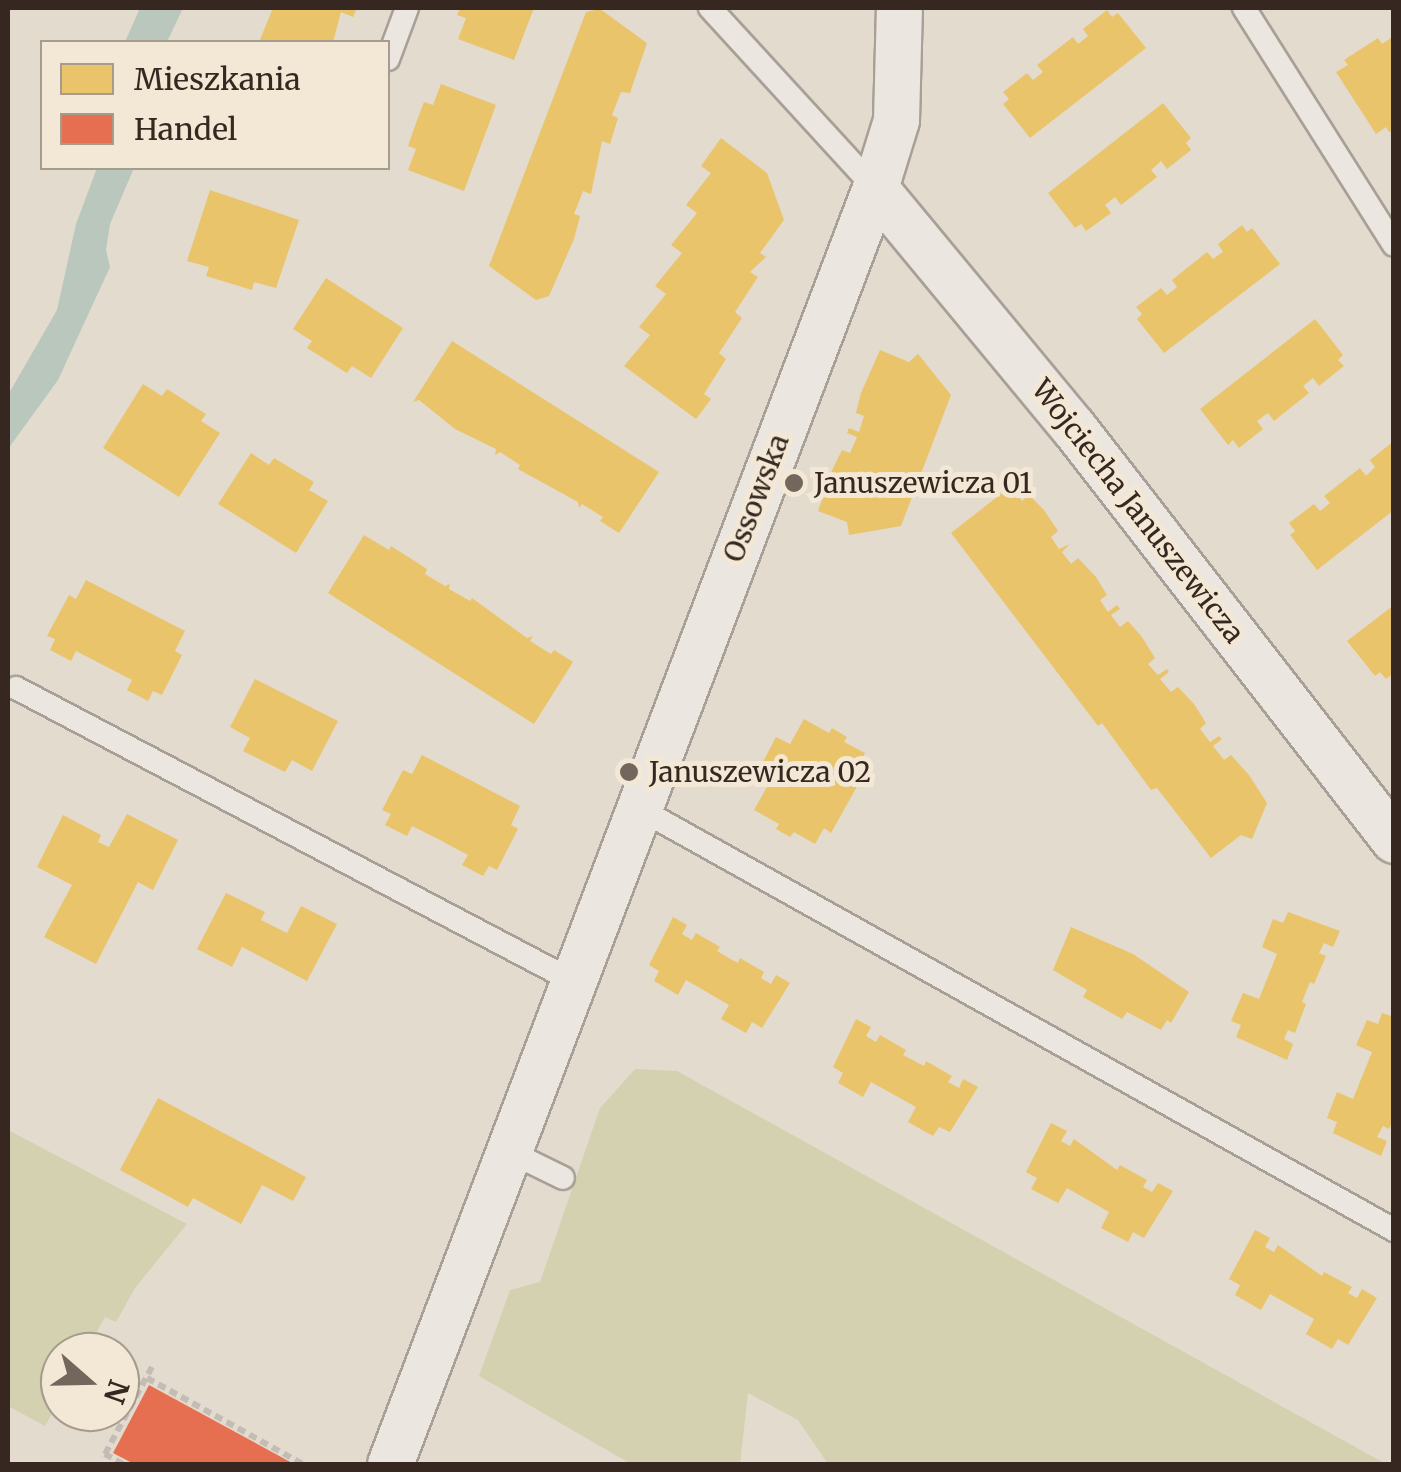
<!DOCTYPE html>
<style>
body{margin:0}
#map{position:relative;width:1401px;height:1472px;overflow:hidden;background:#e3dbce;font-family:Merriweather,serif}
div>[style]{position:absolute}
.green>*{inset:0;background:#d4d1b1}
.water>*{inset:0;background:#b9c7bc}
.homes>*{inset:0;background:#e9c46a}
.shops>*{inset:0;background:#e76f51}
.path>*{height:6px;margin-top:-3px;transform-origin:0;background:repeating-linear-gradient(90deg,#c4bdb6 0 8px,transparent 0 13px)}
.roads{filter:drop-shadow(2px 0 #a8a097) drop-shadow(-2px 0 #a8a097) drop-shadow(0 2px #a8a097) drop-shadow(0 -2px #a8a097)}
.lane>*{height:22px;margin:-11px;padding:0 11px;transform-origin:11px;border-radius:11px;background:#ebe6df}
.street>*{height:45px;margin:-22.5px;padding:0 22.5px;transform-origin:22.5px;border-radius:22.5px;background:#ebe6df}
.dots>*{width:28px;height:28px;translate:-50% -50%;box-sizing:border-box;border:5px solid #f3e7d5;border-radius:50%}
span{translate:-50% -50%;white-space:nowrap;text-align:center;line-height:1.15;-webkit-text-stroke:10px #f3e7d5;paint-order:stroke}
.poi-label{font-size:28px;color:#362820}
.left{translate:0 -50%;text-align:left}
.street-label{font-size:28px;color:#362820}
.frame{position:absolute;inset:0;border:10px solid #362820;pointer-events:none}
.legend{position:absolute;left:40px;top:40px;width:350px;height:130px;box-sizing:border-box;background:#f3e7d5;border:2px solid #a79b8d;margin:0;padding:12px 18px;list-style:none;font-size:30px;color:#362820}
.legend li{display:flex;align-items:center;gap:20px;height:50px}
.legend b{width:50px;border:2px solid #a79b8d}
.north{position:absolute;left:40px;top:1332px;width:100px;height:100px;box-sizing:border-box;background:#f3e7d5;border:2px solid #a79b8d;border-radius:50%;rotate:110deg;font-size:28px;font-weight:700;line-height:40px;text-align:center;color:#362820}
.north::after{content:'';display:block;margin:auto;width:35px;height:45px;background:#73675d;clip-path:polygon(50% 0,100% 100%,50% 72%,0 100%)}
</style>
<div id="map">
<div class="green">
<div style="clip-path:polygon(635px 1069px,677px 1071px,1386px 1464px,828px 1464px,798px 1420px,748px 1393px,740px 1464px,631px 1464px,479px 1376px,510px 1290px,540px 1282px,600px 1108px)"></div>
<div style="clip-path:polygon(8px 1130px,187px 1224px,135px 1288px,116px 1322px,105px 1317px,86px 1352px,60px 1352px,60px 1399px,45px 1426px,8px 1406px)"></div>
</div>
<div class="water">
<div style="clip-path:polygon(140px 8px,183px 8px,167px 42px,125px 42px)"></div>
<div style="clip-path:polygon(97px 168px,134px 168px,110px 224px,106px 250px,110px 267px,58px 380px,8px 449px,8px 395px,57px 310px,76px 224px)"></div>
</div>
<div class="homes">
<div style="clip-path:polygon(273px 8px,357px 8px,353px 17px,341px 12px,333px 42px,259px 42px)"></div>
<div style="clip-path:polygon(460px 8px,534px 8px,514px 60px,458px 39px,466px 18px,457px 15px)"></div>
<div style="clip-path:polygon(600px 9px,647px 43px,630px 93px,621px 92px,612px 115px,618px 118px,610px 144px,602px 141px,591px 194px,583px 191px,574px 214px,580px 216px,574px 239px,549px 296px,536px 300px,489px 266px,586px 12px)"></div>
<div style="clip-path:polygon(1107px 10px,1112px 17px,1118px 13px,1146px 48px,1030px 138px,1003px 104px,1009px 99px,1003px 92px,1027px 73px,1033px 80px,1043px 72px,1037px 65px,1073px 37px,1078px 44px,1088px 36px,1083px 29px)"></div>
<div style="clip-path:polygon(1394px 36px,1394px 130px,1389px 132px,1386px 127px,1376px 134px,1336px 72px,1348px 65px,1344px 60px,1378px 38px,1382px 44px)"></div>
<div style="clip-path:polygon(441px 84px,496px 105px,464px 191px,408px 170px,416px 149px,408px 146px,416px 123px,424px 102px,433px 105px)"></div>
<div style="clip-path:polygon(1163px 103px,1191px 138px,1186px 143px,1191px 150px,1167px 169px,1161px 161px,1151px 170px,1157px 177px,1121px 205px,1115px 197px,1105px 205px,1111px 213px,1086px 231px,1081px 224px,1075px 228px,1048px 193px)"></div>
<div style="clip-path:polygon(721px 138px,767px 173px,784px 220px,760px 253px,766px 257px,750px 272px,758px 277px,735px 312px,742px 318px,719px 353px,726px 359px,704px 394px,711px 399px,696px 419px,624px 366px,650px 335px,639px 327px,666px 294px,655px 286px,682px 253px,671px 245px,697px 213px,686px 205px,711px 173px,701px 166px)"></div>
<div style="clip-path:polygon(210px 190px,299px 220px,276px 288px,254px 282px,252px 290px,206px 276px,209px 267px,187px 261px)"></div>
<div style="clip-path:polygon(1242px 225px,1247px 232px,1252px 228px,1280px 264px,1164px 353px,1137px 319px,1142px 314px,1136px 307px,1161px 288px,1167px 295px,1177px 287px,1172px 280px,1207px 252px,1213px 259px,1223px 252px,1218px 244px)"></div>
<div style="clip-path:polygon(326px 278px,403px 328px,371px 378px,352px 366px,347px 373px,307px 348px,312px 341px,293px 329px)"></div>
<div style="clip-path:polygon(1315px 319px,1343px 355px,1338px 360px,1344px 366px,1319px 386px,1313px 378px,1303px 386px,1309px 393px,1274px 421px,1268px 413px,1257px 421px,1263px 429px,1239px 448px,1233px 440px,1228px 445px,1200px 409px)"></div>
<div style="clip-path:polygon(452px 341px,659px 472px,619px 533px,600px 521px,603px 517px,582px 504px,579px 508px,578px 502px,518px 469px,520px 465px,500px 452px,495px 455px,496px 449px,455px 429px,419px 400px,413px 402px)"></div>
<div style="clip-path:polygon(880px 350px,909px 362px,918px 354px,951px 395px,901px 526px,849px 535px,847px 522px,818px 511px,833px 468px,842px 450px,850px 453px,857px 437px,847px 433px,849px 428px,859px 432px,864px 416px,856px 413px,861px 393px)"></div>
<div style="clip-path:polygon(143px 384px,162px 396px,167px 389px,206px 414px,201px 421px,220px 433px,179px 497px,103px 448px)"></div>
<div style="clip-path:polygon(1394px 441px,1394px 510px,1317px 570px,1290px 535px,1295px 531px,1289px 523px,1314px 504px,1320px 511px,1330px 503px,1324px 496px,1360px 468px,1366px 476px,1375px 467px,1370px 460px)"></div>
<div style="clip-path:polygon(251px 453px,269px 465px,274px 458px,314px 482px,309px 490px,328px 501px,296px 553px,218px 504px)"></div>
<div style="clip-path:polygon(1011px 486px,1022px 501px,1029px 495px,1044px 510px,1058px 531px,1051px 537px,1059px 549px,1070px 544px,1062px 552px,1071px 564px,1078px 558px,1096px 577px,1107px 595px,1100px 600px,1108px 612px,1117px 605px,1120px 609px,1111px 615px,1120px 627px,1128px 621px,1142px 637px,1155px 658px,1148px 664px,1158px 675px,1167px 669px,1169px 672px,1160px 679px,1171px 692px,1178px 687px,1194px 704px,1206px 723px,1200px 729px,1210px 742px,1219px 736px,1222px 739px,1213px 746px,1224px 760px,1231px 755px,1249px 775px,1267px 803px,1252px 839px,1241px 835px,1211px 858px,1157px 788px,1151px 790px,1102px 723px,1098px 726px,951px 533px)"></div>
<div style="clip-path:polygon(364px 535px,389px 550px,391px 546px,427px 569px,425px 574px,445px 586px,450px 584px,449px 589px,470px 601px,472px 598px,527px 638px,533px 636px,530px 641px,551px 654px,554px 650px,573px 662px,534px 724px,328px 593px)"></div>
<div style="clip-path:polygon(86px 580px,185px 631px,175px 651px,182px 655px,162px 695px,153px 691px,148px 701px,127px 690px,132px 680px,76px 651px,71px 661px,50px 650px,55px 639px,47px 636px,69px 595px,76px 599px)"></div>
<div style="clip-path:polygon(1394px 605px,1394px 673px,1386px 679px,1380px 672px,1375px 676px,1347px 641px)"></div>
<div style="clip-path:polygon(255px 679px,338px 721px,312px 771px,292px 760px,285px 772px,243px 751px,250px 738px,230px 727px)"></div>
<div style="clip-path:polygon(804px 719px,829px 733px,832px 728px,847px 737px,844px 742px,865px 753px,857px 770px,864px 774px,831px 833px,824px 828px,815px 844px,794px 832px,790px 837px,776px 829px,779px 824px,754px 810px,768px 785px,755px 777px,776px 737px,790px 744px)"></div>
<div style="clip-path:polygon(422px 755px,520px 806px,511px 825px,518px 829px,497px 870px,489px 866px,483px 876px,462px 865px,468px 855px,438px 839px,412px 826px,407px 836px,385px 825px,391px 814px,382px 810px,403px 770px,412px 774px)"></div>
<div style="clip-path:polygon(127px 814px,178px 840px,153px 890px,138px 882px,96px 964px,44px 937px,72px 885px,37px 867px,63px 815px,101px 835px,98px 842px,109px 847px)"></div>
<div style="clip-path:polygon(226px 893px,265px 912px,261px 920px,287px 933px,301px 906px,337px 924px,307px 981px,242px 947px,232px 967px,197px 949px)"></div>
<div style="clip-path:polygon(1288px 912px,1340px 931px,1333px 947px,1324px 943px,1319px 953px,1326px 956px,1314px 984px,1310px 982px,1302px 1002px,1306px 1004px,1295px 1033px,1288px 1030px,1284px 1039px,1293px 1044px,1287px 1060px,1236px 1037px,1241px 1025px,1231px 1021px,1243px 993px,1259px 999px,1277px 954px,1262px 947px,1273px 919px,1283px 923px)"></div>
<div style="clip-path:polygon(673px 917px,687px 925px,682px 934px,692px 940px,696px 933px,720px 947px,717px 951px,727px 957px,738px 963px,740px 958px,764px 972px,761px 978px,771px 984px,776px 975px,790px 983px,762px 1028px,752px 1022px,746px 1033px,721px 1019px,729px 1005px,686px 980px,678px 995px,654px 981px,659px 971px,649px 965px)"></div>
<div style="clip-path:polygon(1071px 927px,1133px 954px,1189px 992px,1171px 1023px,1167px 1020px,1161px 1030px,1127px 1012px,1122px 1019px,1083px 997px,1087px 990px,1053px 970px)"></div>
<div style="clip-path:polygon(1382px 1013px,1394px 1017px,1394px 1118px,1389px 1129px,1383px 1126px,1377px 1137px,1387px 1141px,1381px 1156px,1333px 1133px,1337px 1122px,1327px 1118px,1337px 1092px,1353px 1099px,1372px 1052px,1356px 1045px,1367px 1020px,1378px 1024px)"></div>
<div style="clip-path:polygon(856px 1019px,871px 1027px,866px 1036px,876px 1042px,880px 1035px,906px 1050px,903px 1055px,924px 1066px,926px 1061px,952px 1076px,948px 1082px,959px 1088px,963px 1079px,978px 1087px,950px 1132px,939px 1127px,933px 1136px,908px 1122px,916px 1107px,871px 1082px,863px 1097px,838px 1083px,843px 1073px,833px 1067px)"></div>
<div style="clip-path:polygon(158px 1098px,306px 1177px,293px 1201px,262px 1185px,241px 1224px,193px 1198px,188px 1207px,120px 1170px)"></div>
<div style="clip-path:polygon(1051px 1123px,1067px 1131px,1061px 1141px,1070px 1146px,1074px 1139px,1117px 1170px,1120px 1165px,1147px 1180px,1143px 1187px,1152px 1192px,1158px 1183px,1173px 1191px,1144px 1238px,1133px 1232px,1128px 1242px,1101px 1228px,1109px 1212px,1067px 1188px,1058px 1203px,1031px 1189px,1037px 1178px,1026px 1172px)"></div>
<div style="clip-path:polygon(1255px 1230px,1270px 1238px,1265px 1247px,1274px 1252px,1278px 1245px,1322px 1276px,1324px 1272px,1352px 1287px,1348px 1293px,1357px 1298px,1362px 1289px,1377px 1298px,1348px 1345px,1338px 1339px,1332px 1349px,1306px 1334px,1314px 1319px,1270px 1294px,1261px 1310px,1235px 1295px,1240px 1285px,1229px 1279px)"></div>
</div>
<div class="shops">
<div style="clip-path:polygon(149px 1385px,294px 1464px,134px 1464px,113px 1453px)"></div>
</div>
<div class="path">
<div style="left:147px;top:1378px;width:178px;rotate:28.9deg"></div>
<div style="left:123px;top:1464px;width:21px;rotate:-151deg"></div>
<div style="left:105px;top:1454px;width:103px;rotate:-61.7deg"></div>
</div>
<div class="roads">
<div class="lane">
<div style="left:710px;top:8px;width:244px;rotate:47.5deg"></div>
<div style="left:1244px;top:8px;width:280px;rotate:57.7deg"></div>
<div style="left:388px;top:59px;width:54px;rotate:-69.6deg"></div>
<div style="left:16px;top:688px;width:629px;rotate:27.75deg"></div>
<div style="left:638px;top:808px;width:866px;rotate:29.17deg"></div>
<div style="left:508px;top:1151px;width:61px;rotate:26.1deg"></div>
</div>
<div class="street">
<div style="left:875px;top:188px;width:310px;rotate:50.4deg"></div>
<div style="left:1073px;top:427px;width:523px;rotate:52.14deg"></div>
<div style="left:390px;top:1464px;width:1365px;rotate:-69.19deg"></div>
<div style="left:875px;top:188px;width:71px;rotate:-72.8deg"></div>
<div style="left:896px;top:120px;width:112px;rotate:-88.5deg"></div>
</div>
</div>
<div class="dots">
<div style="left:794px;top:483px;background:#73675d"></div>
<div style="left:629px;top:772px;background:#73675d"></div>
</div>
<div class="poi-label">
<span class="left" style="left:814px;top:483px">Januszewicza 01</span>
<span class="left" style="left:649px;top:772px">Januszewicza 02</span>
</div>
<div class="street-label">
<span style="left:756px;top:498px;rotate:-69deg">Ossowska</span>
<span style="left:1138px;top:511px;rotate:52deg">Wojciecha Januszewicza</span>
</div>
<div class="frame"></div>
<ul class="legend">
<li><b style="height:28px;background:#e9c46a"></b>Mieszkania</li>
<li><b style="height:28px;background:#e76f51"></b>Handel</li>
</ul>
<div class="north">N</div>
</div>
